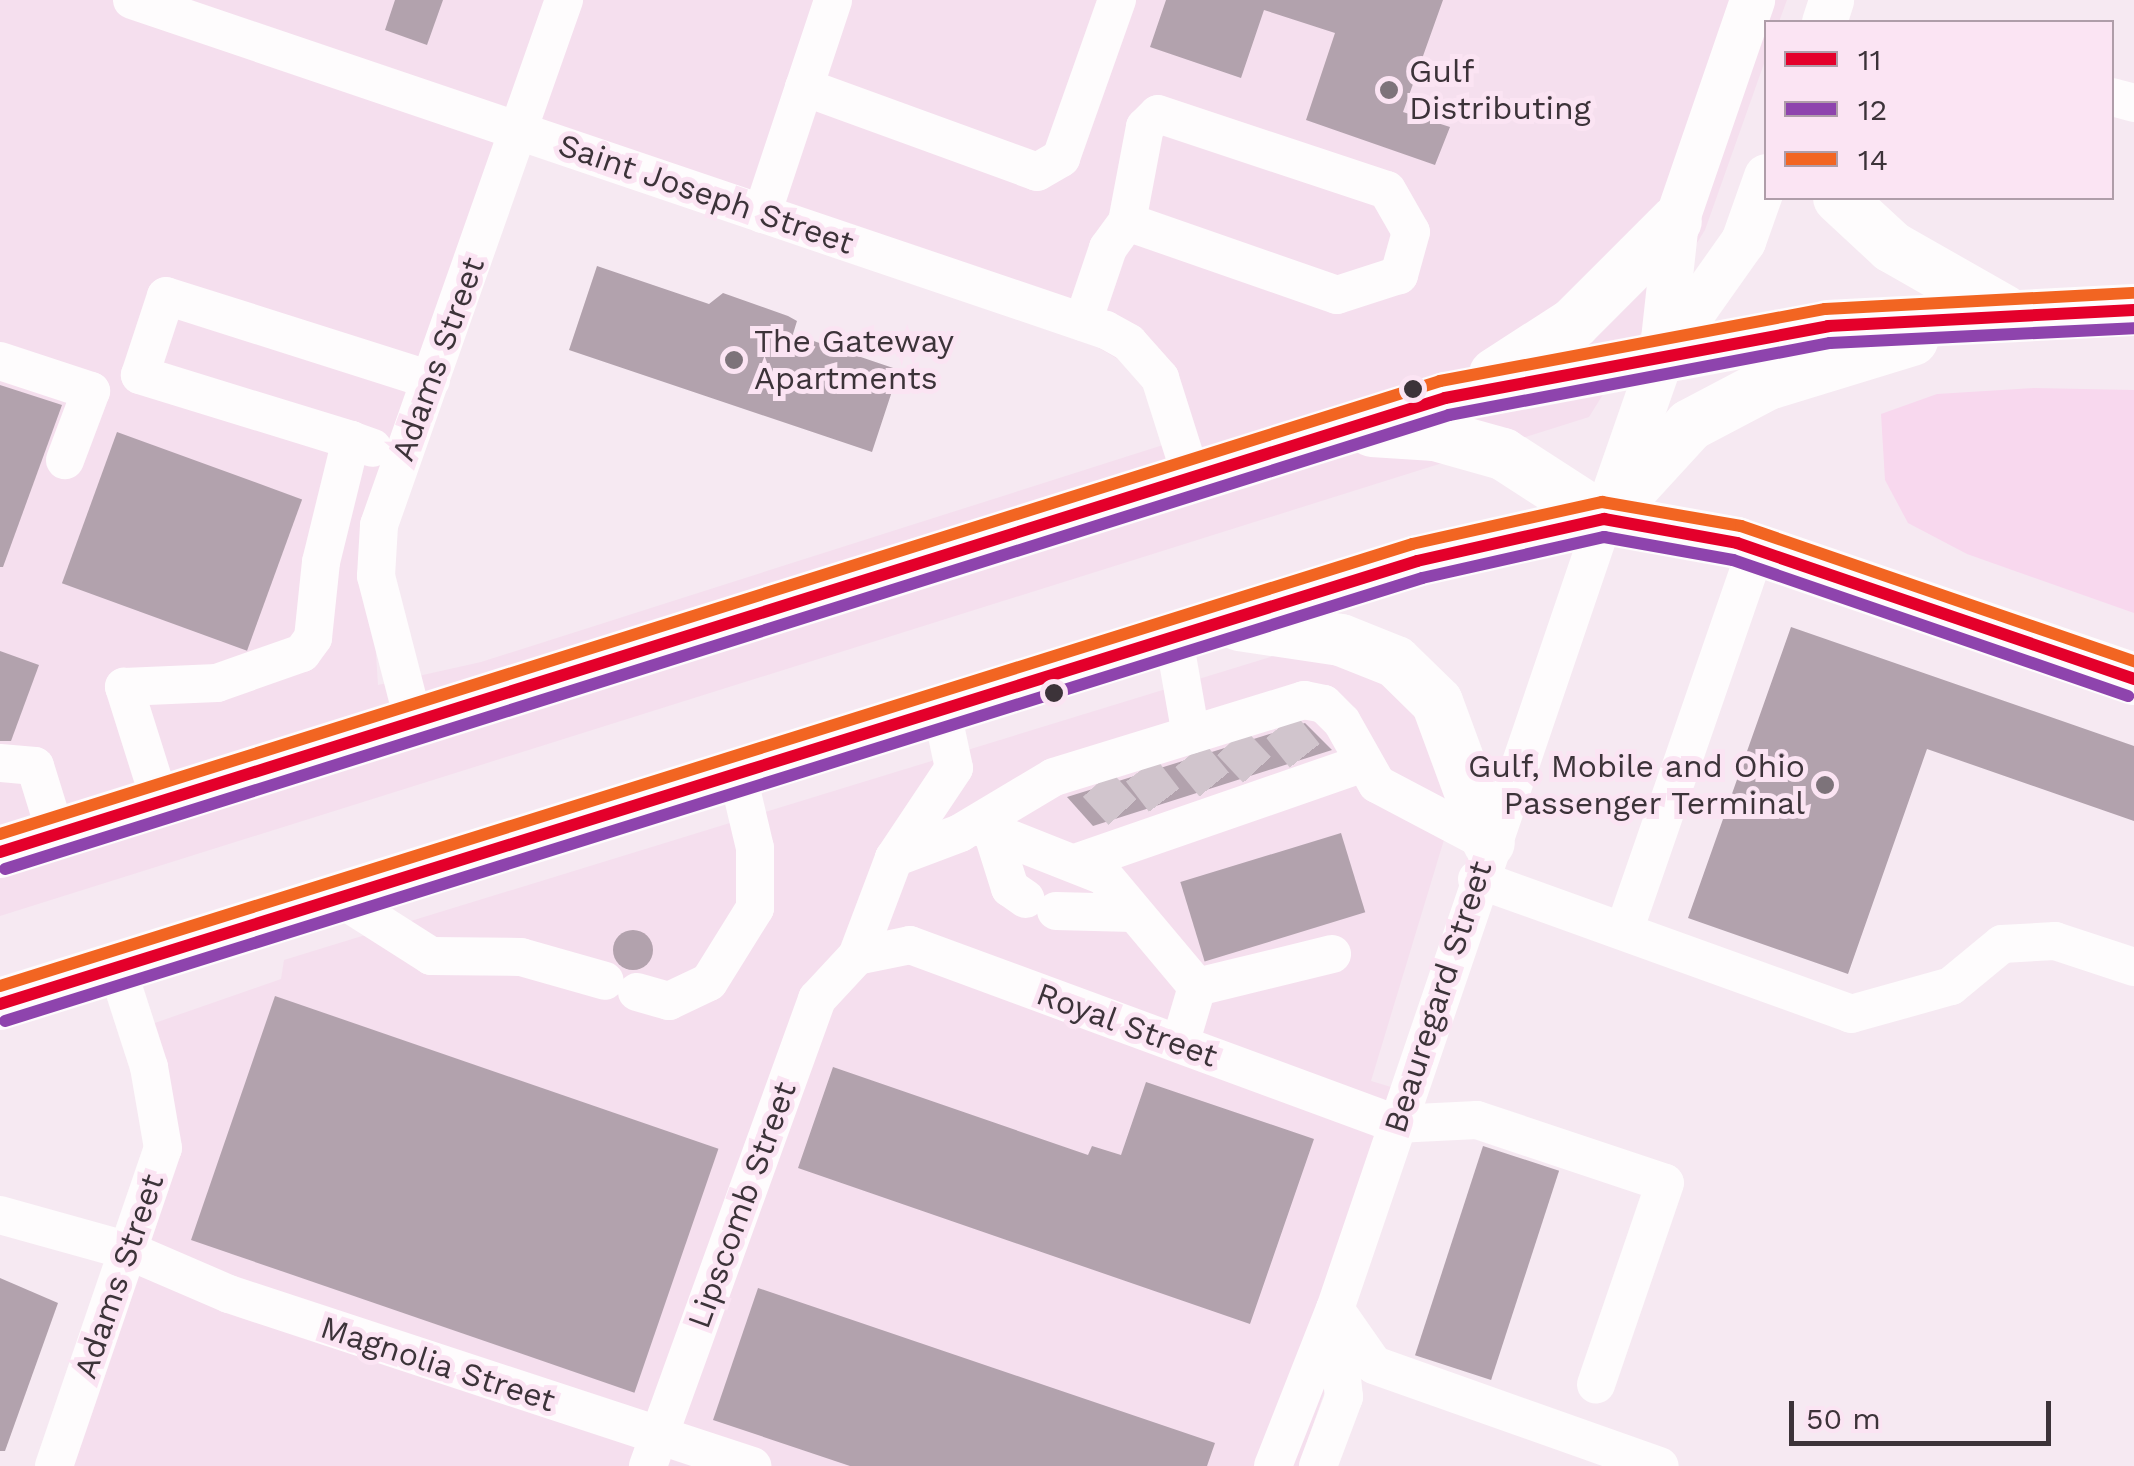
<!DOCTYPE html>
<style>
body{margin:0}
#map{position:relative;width:2134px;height:1466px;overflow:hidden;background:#f6e9f2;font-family:"Work Sans",sans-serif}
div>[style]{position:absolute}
.built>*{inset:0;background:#f5dfee}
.green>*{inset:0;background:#f8d8ee}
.building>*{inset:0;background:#b2a2ad;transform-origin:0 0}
.round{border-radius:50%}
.minor-tunnel>*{height:38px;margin-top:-19px;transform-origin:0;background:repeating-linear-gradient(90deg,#d1c5cd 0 38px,transparent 0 57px)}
.minor>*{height:38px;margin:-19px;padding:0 19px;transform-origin:19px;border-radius:19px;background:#fefcfd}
.major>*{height:45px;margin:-22.5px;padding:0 22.5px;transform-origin:22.5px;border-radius:22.5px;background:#fefcfd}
.highway>*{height:52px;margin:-26px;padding:0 26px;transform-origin:26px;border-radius:26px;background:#fefcfd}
.bus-1>*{height:12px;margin:-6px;padding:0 6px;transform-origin:6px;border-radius:6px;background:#e4002b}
.bus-2>*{height:12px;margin:-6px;padding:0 6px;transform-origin:6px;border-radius:6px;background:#8e44ad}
.bus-3>*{height:12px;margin:-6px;padding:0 6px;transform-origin:6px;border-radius:6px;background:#f26522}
.dots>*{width:28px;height:28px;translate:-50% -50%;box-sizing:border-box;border:5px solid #fbe4f3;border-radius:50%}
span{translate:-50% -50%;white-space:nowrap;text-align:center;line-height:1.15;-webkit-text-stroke:10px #fbe4f3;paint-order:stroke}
.poi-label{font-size:32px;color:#3c3339}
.left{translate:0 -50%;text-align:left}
.right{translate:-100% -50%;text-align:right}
.street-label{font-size:32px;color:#3c3339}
.legend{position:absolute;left:1764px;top:20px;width:350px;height:180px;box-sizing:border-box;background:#fbe4f3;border:2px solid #af9da9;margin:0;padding:12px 18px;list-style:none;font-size:30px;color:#3c3339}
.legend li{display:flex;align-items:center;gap:20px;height:50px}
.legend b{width:50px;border:2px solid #af9da9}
.scale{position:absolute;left:1789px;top:1401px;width:262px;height:45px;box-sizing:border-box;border:5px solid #3c3339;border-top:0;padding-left:12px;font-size:30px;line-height:35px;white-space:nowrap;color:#3c3339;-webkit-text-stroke:8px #fbe4f3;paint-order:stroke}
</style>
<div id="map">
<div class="built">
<div style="clip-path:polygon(0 0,547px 0,368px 531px,378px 685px,481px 662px,1163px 445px,1138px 371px,1082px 338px,530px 154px,580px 0,1787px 0,1779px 22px,1766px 22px,1766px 58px,1705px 230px,1589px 417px,0 916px)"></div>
<div style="clip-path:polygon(1318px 649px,1413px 692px,1453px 810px,1371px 1081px,1425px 1097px,1299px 1466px,36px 1466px,150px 1142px,126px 1033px,281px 979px,284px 960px,1283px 653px)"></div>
</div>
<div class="green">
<div style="clip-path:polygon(2034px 388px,2134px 390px,2134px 613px,1967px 554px,1908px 523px,1885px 480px,1881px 414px,1937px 394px)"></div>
</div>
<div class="building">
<div style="clip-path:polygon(395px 0,443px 0,427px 45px,385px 30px)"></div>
<div style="clip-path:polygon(1166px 0,1443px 0,1403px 112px,1450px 127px,1435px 165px,1306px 120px,1335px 33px,1264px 10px,1241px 78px,1150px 47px)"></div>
<div style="clip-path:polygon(597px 266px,709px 304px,723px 293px,788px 316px,797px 321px,793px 334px,899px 370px,872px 452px,569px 350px)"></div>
<div style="clip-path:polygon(0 385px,62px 405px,3px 567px,0 567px)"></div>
<div style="left:117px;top:432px;width:197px;height:161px;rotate:20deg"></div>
<div style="clip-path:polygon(1791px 627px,2134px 746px,2134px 821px,1927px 749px,1848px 974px,1688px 918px)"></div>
<div style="clip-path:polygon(0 651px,39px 665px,11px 741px,0 741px)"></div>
<div style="clip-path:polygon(1305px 723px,1332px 750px,1093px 826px,1067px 797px)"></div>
<div style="left:1341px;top:833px;width:83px;height:168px;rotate:73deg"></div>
<div class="round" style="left:613px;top:930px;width:40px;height:40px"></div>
<div style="left:275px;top:996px;width:469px;height:258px;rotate:19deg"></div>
<div style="clip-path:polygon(833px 1067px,1088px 1155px,1092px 1146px,1121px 1155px,1146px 1082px,1314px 1139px,1250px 1324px,798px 1168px)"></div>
<div style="left:1483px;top:1146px;width:80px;height:220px;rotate:18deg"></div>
<div style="clip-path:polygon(0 1278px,58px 1303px,5px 1451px,0 1451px)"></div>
<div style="clip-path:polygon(758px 1288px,1215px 1443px,1207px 1466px,850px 1466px,713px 1420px)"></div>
</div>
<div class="minor-tunnel">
<div style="left:1281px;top:726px;width:43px;rotate:51.5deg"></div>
<div style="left:1231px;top:742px;width:45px;rotate:46.8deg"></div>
<div style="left:1190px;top:755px;width:43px;rotate:50.7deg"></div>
<div style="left:1141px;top:770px;width:43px;rotate:52.6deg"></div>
<div style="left:1097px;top:784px;width:43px;rotate:47.8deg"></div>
</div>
<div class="minor">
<div style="left:132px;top:0;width:1028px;rotate:18.72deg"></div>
<div style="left:1106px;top:330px;width:26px;rotate:29deg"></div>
<div style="left:1129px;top:343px;width:47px;rotate:48.5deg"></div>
<div style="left:1160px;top:378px;width:109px;rotate:72.4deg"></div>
<div style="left:804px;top:87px;width:248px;rotate:20deg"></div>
<div style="left:1037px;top:172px;width:28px;rotate:-30deg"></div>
<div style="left:1061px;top:158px;width:168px;rotate:-70.5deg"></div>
<div style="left:2112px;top:97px;width:23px;rotate:15deg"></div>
<div style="left:762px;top:214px;width:225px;rotate:-71.6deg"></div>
<div style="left:1083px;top:322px;width:78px;rotate:-71.3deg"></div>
<div style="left:1108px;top:248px;width:32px;rotate:-54deg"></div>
<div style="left:1127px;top:222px;width:97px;rotate:-79.3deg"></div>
<div style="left:1145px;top:127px;width:18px;rotate:-45deg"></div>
<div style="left:1158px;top:114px;width:241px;rotate:18.4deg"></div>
<div style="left:1387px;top:190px;width:48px;rotate:60.3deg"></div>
<div style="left:1411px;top:232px;width:45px;rotate:105.6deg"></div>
<div style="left:1399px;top:275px;width:65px;rotate:162.1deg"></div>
<div style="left:1337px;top:295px;width:222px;rotate:-160.8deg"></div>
<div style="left:0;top:361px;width:96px;rotate:18.2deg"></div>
<div style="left:91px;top:391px;width:74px;rotate:110.6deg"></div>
<div style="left:351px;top:440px;width:221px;rotate:-162.9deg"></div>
<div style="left:140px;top:375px;width:83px;rotate:-71.8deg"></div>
<div style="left:166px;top:296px;width:278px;rotate:17.6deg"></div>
<div style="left:1174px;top:639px;width:97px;rotate:80deg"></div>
<div style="left:414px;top:723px;width:152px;rotate:-104.5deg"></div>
<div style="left:376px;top:576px;width:51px;rotate:-86.6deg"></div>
<div style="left:379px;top:525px;width:557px;rotate:-70.59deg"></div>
<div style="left:0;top:763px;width:35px;rotate:5deg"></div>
<div style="left:35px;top:766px;width:71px;rotate:72.8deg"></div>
<div style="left:160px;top:801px;width:120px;rotate:-107.5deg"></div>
<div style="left:124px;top:687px;width:93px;rotate:-2.5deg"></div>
<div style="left:217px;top:683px;width:90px;rotate:-19.4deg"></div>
<div style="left:302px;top:653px;width:19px;rotate:-54deg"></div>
<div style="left:313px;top:638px;width:76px;rotate:-84deg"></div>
<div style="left:321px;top:562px;width:126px;rotate:-76.2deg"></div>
<div style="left:351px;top:440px;width:23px;rotate:20deg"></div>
<div style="left:975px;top:825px;width:139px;rotate:21.6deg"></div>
<div style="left:1104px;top:876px;width:145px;rotate:50deg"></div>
<div style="left:1197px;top:987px;width:59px;rotate:106.6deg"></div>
<div style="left:992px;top:831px;width:60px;rotate:72.5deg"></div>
<div style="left:1010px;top:888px;width:19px;rotate:35deg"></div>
<div style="left:894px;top:858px;width:71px;rotate:-20.7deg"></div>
<div style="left:960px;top:833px;width:109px;rotate:-30.8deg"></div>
<div style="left:1054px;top:777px;width:262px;rotate:-17.1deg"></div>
<div style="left:1304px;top:700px;width:20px;rotate:11deg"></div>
<div style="left:1324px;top:704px;width:25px;rotate:45deg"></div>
<div style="left:1342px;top:722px;width:71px;rotate:60.6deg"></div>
<div style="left:1377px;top:784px;width:127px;rotate:27.8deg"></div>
<div style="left:1081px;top:861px;width:299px;rotate:-19.1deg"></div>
<div style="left:1477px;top:879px;width:398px;rotate:19.8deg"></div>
<div style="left:1851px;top:1014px;width:104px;rotate:-15.6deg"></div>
<div style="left:1951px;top:986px;width:66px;rotate:-39.5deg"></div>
<div style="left:2002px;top:944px;width:53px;rotate:-3.2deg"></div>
<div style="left:2055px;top:941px;width:83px;rotate:18.2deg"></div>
<div style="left:340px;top:898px;width:108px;rotate:32.5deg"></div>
<div style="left:431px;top:956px;width:90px;rotate:0.6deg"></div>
<div style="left:521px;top:957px;width:87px;rotate:15.9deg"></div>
<div style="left:1056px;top:911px;width:77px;rotate:1.5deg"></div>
<div style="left:1625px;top:928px;width:401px;rotate:-70.9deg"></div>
<div style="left:857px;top:956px;width:54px;rotate:-11.7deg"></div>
<div style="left:910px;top:945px;width:518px;rotate:20.22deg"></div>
<div style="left:1396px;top:1124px;width:81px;rotate:-2.8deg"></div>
<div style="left:1477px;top:1120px;width:198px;rotate:18.5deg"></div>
<div style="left:1665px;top:1183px;width:213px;rotate:108.9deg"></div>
<div style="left:1197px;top:987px;width:139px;rotate:-13.7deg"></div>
<div style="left:637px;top:992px;width:33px;rotate:16deg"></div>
<div style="left:669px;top:1001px;width:44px;rotate:-25.4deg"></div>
<div style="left:709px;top:982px;width:87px;rotate:-58.1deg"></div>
<div style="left:755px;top:908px;width:60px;rotate:-90deg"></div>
<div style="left:755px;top:848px;width:78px;rotate:-103.3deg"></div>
<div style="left:0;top:1215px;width:134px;rotate:15.6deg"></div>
<div style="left:129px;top:1251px;width:109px;rotate:23.3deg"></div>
<div style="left:229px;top:1294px;width:551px;rotate:18.2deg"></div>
<div style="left:1335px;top:1309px;width:68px;rotate:55.1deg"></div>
<div style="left:1374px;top:1365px;width:303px;rotate:19.5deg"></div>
<div style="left:54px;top:1466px;width:336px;rotate:-71.1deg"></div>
<div style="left:163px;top:1148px;width:82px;rotate:-99.8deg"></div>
<div style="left:149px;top:1067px;width:104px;rotate:-107.9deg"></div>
<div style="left:648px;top:1466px;width:497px;rotate:-70.1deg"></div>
<div style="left:817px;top:999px;width:59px;rotate:-47.1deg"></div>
<div style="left:857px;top:956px;width:105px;rotate:-69.3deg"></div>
<div style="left:894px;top:858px;width:108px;rotate:-56.3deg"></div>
<div style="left:954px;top:768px;width:57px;rotate:-102.1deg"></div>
<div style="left:1273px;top:1466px;width:169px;rotate:-68.5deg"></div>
<div style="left:1335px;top:1309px;width:835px;rotate:-71.2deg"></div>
<div style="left:1318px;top:1466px;width:74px;rotate:-69.4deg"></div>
<div style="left:1344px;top:1397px;width:83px;rotate:-96.2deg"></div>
</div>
<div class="major">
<div style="left:1824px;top:22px;width:23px;rotate:-72deg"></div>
<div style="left:1665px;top:351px;width:135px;rotate:-54.7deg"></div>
<div style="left:1743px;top:241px;width:69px;rotate:-70.5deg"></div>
<div style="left:1606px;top:515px;width:167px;rotate:-70.8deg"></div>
<div style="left:1661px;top:357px;width:137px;rotate:-83.7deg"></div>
<div style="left:1676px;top:221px;width:234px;rotate:-71deg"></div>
</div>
<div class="highway">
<div style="left:1839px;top:198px;width:72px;rotate:42.8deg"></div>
<div style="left:1892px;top:247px;width:129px;rotate:29.7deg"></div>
<div style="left:1495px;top:374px;width:94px;rotate:-32.8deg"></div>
<div style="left:1574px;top:323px;width:144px;rotate:-45deg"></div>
<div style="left:1372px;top:431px;width:63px;rotate:3.6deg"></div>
<div style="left:1435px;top:435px;width:71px;rotate:15.6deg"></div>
<div style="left:1503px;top:454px;width:120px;rotate:32.8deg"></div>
<div style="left:1604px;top:519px;width:127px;rotate:-47.5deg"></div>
<div style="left:1690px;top:425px;width:88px;rotate:-27.7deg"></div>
<div style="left:1768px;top:384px;width:151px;rotate:-17deg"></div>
<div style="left:1239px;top:625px;width:103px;rotate:8.4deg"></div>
<div style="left:1341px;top:640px;width:59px;rotate:21.8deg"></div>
<div style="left:1396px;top:662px;width:57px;rotate:44.3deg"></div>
<div style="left:1437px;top:702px;width:150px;rotate:69.8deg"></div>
<div style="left:0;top:852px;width:1515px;rotate:-17.44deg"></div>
<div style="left:1445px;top:398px;width:390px;rotate:-10.6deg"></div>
<div style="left:1828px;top:326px;width:306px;rotate:-3deg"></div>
<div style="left:0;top:1004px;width:1485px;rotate:-17.36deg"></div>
<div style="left:1417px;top:561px;width:192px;rotate:-12.7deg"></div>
<div style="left:1604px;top:519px;width:135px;rotate:10.2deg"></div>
<div style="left:1737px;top:543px;width:420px;rotate:18.9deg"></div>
</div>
<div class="bus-1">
<div style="left:0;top:852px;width:1515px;rotate:-17.44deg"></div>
<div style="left:1445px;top:398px;width:390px;rotate:-10.6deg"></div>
<div style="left:1828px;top:326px;width:306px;rotate:-3deg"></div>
<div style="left:0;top:1004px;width:1485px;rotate:-17.36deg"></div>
<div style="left:1417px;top:561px;width:192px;rotate:-12.7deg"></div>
<div style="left:1604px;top:519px;width:135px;rotate:10.2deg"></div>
<div style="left:1737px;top:543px;width:420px;rotate:18.9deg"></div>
</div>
<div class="bus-2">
<div style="left:5px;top:869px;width:1514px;rotate:-17.45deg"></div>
<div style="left:1449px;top:415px;width:388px;rotate:-10.7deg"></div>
<div style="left:1830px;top:343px;width:304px;rotate:-2.8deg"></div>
<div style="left:5px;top:1021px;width:1485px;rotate:-17.36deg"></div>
<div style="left:1422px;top:578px;width:187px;rotate:-12.7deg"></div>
<div style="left:1604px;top:537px;width:131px;rotate:10.1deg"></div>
<div style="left:1733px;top:560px;width:418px;rotate:19deg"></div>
</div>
<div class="bus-3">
<div style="left:0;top:834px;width:1510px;rotate:-17.46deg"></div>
<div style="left:1440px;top:381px;width:392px;rotate:-10.6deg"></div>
<div style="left:1825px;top:309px;width:308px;rotate:-3deg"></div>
<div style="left:0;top:986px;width:1480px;rotate:-17.38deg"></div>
<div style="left:1412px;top:544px;width:195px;rotate:-12.5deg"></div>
<div style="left:1602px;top:502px;width:141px;rotate:9.8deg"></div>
<div style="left:1741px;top:526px;width:416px;rotate:19deg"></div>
</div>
<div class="dots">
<div style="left:1389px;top:90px;background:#7d737a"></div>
<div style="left:734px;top:360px;background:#7d737a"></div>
<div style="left:1413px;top:389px;background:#3c3339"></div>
<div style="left:1054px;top:693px;background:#3c3339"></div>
<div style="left:1825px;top:785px;background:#7d737a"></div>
</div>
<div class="poi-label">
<span class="left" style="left:1409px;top:90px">Gulf<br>Distributing</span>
<span class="left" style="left:754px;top:360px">The Gateway<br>Apartments</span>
<span class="right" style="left:1805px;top:785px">Gulf, Mobile and Ohio<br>Passenger Terminal</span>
</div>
<div class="street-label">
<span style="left:706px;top:194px;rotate:19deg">Saint Joseph Street</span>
<span style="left:438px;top:359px;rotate:-70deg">Adams Street</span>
<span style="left:1438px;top:997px;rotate:-72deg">Beauregard Street</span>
<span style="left:1127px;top:1025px;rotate:20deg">Royal Street</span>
<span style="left:742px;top:1205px;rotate:-70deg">Lipscomb Street</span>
<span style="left:119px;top:1276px;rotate:-71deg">Adams Street</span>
<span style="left:438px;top:1364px;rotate:18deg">Magnolia Street</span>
</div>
<ul class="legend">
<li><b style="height:12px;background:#e4002b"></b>11</li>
<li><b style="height:12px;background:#8e44ad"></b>12</li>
<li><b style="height:12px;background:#f26522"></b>14</li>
</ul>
<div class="scale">50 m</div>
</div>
